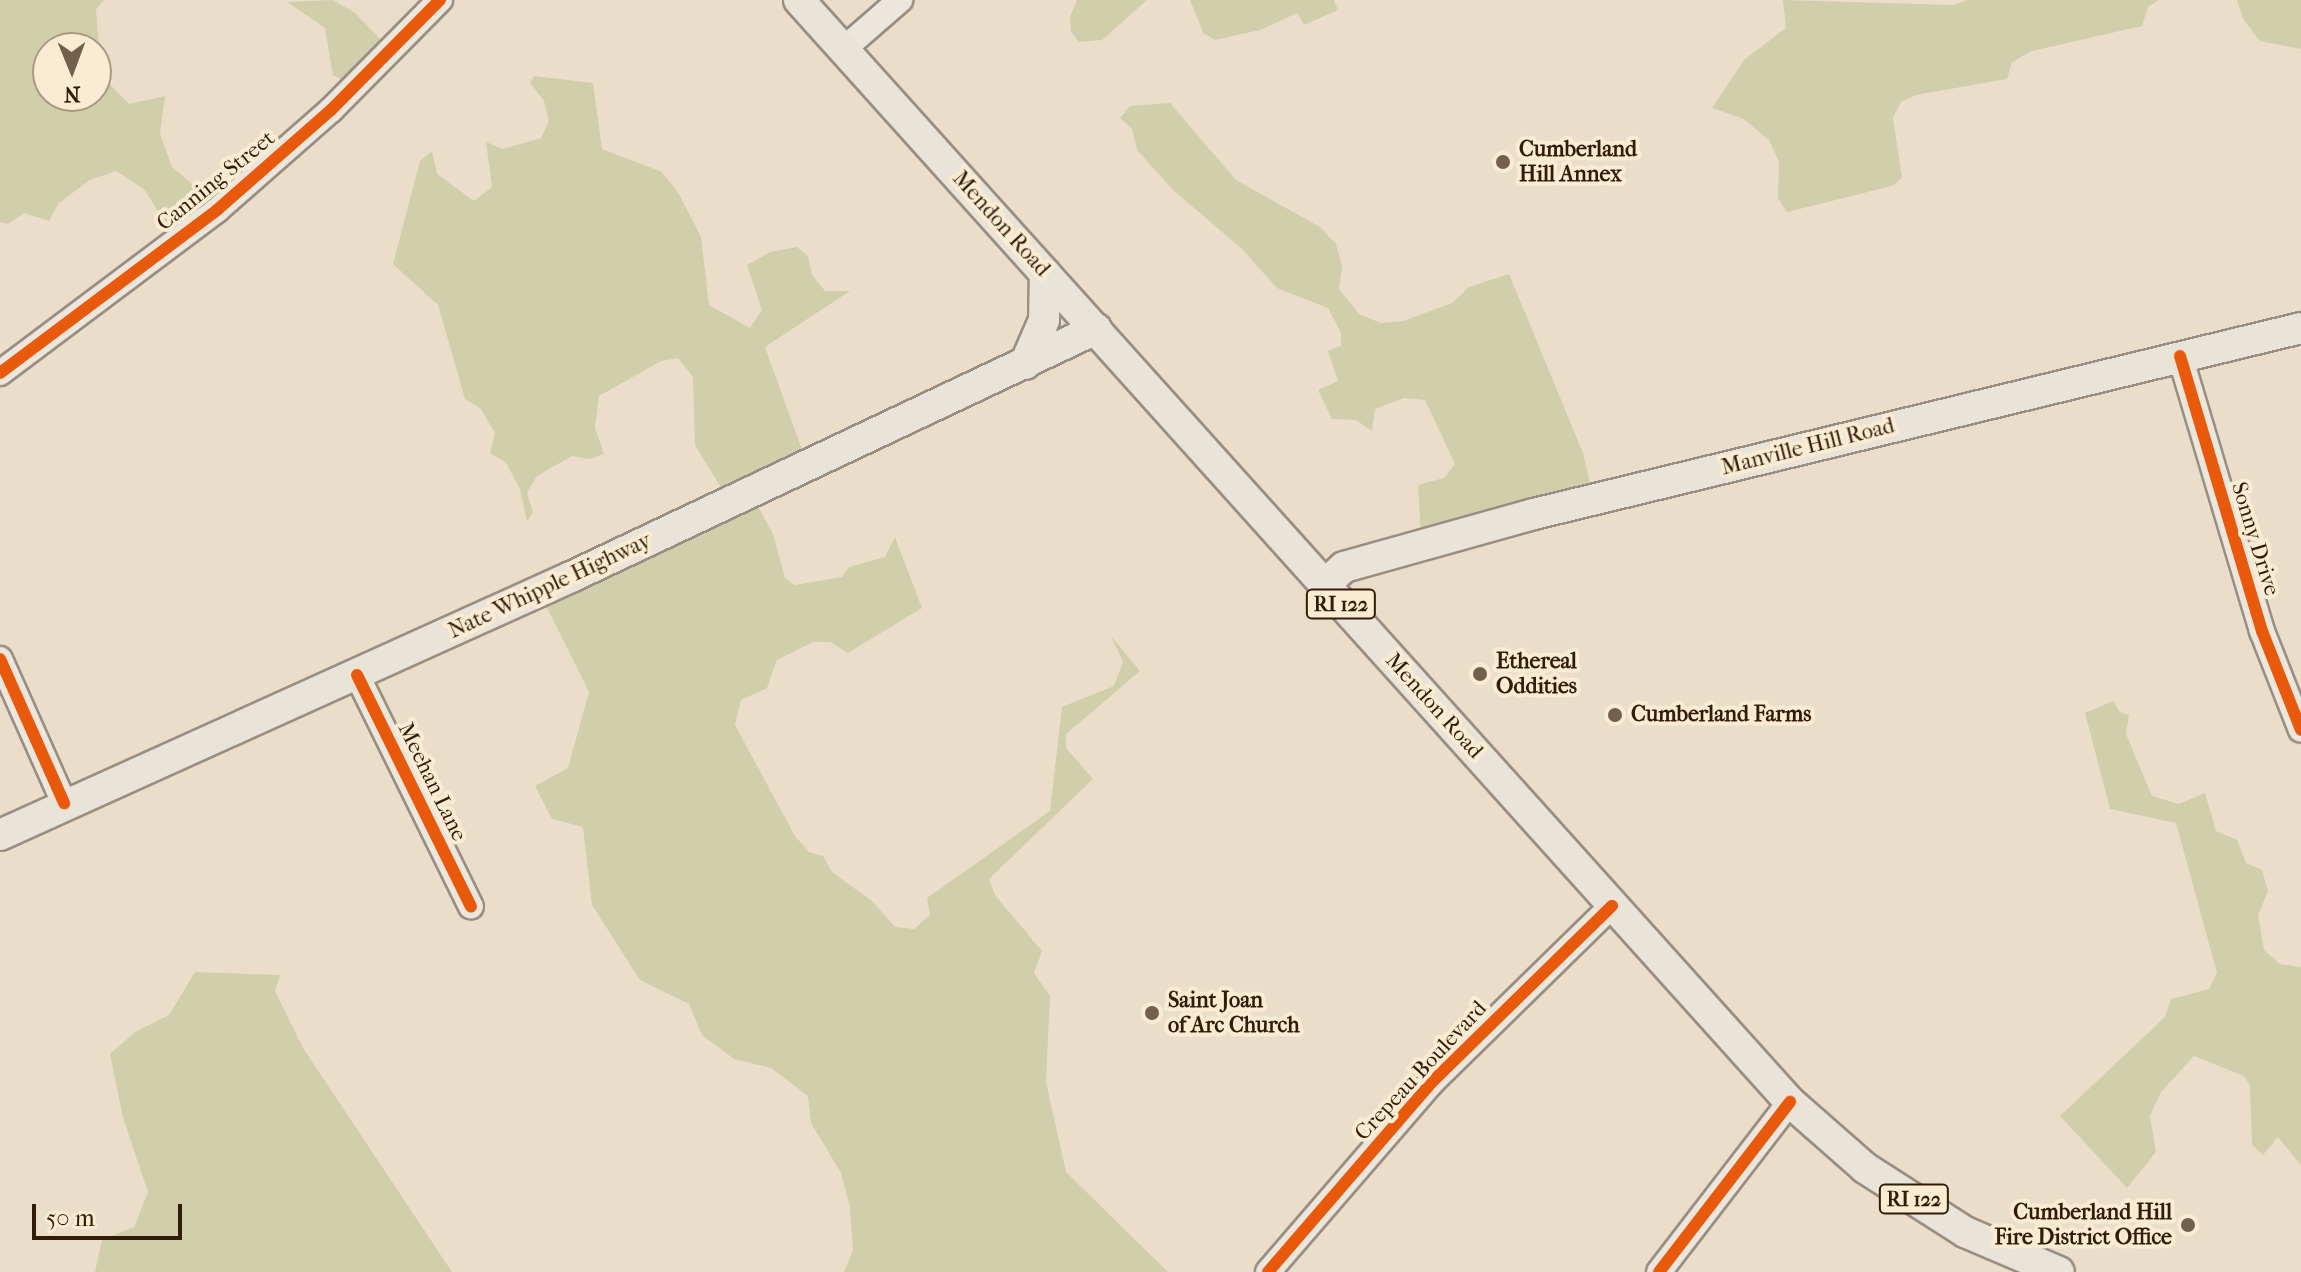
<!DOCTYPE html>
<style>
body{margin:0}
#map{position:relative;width:2301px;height:1272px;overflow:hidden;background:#eadeca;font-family:"IM FELL French Canon",serif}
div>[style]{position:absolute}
.green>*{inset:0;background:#d1cfab}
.roads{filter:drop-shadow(2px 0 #988e81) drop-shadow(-2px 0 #988e81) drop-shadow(0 2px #988e81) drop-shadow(0 -2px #988e81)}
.minor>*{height:24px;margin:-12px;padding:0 12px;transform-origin:12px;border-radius:12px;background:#ede6dd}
.major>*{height:30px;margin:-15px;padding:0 15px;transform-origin:15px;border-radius:15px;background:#eae3d7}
.cycleway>*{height:12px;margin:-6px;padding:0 6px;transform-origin:6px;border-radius:6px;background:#e8590c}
.dots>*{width:22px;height:22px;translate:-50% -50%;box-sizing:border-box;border:4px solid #faecd3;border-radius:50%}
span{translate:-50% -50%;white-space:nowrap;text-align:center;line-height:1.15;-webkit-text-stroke:8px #faecd3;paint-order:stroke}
.shield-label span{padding:2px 6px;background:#faecd3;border:2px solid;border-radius:6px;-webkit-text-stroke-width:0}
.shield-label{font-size:20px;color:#331b0a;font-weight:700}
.poi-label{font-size:22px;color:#331b0a;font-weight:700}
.left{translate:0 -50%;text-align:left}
.right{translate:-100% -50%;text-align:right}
.street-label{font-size:22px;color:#331b0a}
.north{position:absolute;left:32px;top:32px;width:80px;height:80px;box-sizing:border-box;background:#faecd3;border:2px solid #aa9883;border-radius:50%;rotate:179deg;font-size:22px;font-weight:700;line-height:32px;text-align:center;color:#331b0a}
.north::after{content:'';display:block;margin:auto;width:28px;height:36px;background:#735f4d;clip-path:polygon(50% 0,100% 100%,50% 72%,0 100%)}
.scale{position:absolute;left:32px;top:1204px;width:150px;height:36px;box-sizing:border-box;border:4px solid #331b0a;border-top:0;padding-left:10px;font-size:24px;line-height:28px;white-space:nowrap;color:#331b0a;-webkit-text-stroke:6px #faecd3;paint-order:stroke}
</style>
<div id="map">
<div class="green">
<div style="clip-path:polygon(evenodd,0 0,104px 0,96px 9px,101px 75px,129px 104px,165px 96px,160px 134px,172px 167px,204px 194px,213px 213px,175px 238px,144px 189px,116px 171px,90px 180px,59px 203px,49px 221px,24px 213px,8px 224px,0 222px,0 0,48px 48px,96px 48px,96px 96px,48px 96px,48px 48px)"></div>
<div style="clip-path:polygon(332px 0,354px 12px,389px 48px,352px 86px,333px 75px,325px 28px,287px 2px)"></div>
<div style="clip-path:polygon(1077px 0,1147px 0,1102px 40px,1079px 42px,1071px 32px,1070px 17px)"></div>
<div style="clip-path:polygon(1190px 0,1334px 0,1338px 10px,1304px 25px,1297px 13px,1260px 30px,1215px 40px,1204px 34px)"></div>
<div style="clip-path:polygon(1783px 0,1953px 5px,1968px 0,2159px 0,2148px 7px,2142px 26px,2032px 51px,2012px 62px,2007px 79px,1916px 95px,1901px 102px,1893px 118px,1902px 178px,1892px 186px,1787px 212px,1778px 198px,1779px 162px,1769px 140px,1744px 119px,1712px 108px,1745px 59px,1786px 28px)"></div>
<div style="clip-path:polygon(2237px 0,2301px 0,2301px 49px,2260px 41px,2243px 19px)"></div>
<div style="clip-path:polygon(534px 76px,593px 83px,602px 149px,662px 172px,679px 194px,701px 237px,709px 305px,750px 328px,762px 310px,747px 265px,770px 252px,797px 247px,808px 256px,812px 275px,825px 291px,850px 291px,765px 347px,806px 461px,749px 489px,773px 534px,785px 578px,795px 585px,842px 577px,849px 567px,885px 557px,895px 537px,922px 608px,848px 653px,830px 642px,813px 642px,777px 660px,767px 688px,741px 700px,735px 725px,795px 836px,809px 852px,823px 856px,832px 872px,872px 901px,895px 927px,914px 929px,930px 915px,927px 898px,1050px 811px,1062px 707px,1114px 686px,1123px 662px,1111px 636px,1140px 671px,1066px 734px,1066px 748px,1093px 779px,989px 879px,995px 895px,1042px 951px,1034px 973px,1050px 996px,1046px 1082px,1066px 1172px,1168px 1272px,844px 1272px,853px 1250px,850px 1207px,841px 1173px,811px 1123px,808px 1096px,771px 1068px,734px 1059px,702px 1035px,689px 1004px,640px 980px,592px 905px,583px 827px,552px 819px,535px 786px,568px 768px,589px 692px,537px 588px,726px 496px,695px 445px,693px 377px,678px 358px,661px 361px,599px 396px,595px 428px,604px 454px,590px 459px,572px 456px,537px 476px,527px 493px,533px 512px,527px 521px,520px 489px,506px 463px,490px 453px,495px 433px,481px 409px,465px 399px,438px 305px,393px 264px,420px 161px,432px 151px,437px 174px,474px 201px,492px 187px,486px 142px,503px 149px,541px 138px,549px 121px,544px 101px,530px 83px)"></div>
<div style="clip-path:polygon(1170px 103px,1236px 180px,1320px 227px,1336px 244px,1342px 266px,1339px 289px,1359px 314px,1381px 323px,1403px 321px,1452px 303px,1469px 287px,1509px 274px,1583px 453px,1592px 492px,1421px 535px,1418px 485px,1444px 478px,1455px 464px,1425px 400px,1404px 398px,1375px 409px,1372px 431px,1356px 420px,1332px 419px,1318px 390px,1338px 381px,1328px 351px,1341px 346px,1341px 333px,1328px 308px,1277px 288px,1242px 249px,1173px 190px,1137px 150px,1132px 129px,1120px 118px,1130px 106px)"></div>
<div style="clip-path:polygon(2113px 701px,2120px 712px,2129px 715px,2126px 734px,2152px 796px,2179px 804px,2205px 793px,2216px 831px,2237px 840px,2246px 863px,2262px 870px,2268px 891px,2258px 915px,2264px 950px,2280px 964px,2301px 967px,2301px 1165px,2278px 1137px,2263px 1155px,2252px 1145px,2250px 1086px,2244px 1076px,2194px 1056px,2161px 1092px,2150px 1116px,2156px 1152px,2127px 1188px,2060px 1116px,2165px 1017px,2171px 999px,2209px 989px,2217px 973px,2176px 823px,2110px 809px,2085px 713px)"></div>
<div style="clip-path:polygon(195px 972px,280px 975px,275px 991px,303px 1048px,452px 1272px,95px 1272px,102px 1240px,134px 1227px,148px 1192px,123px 1118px,110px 1054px,135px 1032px,169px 1015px)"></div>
</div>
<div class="roads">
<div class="minor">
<div style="left:846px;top:47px;width:72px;rotate:-41deg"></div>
<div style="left:2180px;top:356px;width:287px;rotate:73.4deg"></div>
<div style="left:2262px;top:631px;width:106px;rotate:68.5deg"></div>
<div style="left:0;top:373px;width:271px;rotate:-36.9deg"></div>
<div style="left:217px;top:210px;width:152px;rotate:-41.3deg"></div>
<div style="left:331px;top:110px;width:155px;rotate:-45.3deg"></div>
<div style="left:0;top:659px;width:158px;rotate:66deg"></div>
<div style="left:357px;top:675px;width:258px;rotate:63.8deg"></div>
<div style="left:1268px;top:1272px;width:251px;rotate:-49.2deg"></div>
<div style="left:1432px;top:1082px;width:252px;rotate:-44.4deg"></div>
<div style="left:1659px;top:1272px;width:215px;rotate:-52.4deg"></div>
</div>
<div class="major">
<div style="left:799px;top:0;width:1482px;rotate:48.04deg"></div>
<div style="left:1790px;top:1102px;width:100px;rotate:41.3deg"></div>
<div style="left:1865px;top:1168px;width:119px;rotate:32.6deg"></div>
<div style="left:1965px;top:1232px;width:102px;rotate:23.1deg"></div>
<div style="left:1025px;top:364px;width:48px;rotate:-66.6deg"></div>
<div style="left:1044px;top:320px;width:47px;rotate:-88.8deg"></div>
<div style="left:1323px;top:586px;width:28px;rotate:-42deg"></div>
<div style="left:1344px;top:567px;width:197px;rotate:-15.6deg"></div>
<div style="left:1534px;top:514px;width:789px;rotate:-13.63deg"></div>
<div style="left:0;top:835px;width:627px;rotate:-24.32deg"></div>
<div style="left:571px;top:577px;width:581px;rotate:-25.29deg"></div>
</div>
</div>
<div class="cycleway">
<div style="left:2180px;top:356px;width:287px;rotate:73.4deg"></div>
<div style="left:2262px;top:631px;width:106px;rotate:68.5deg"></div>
<div style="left:0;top:373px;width:271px;rotate:-36.9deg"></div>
<div style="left:217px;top:210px;width:152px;rotate:-41.3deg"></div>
<div style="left:331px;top:110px;width:155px;rotate:-45.3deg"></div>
<div style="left:0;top:659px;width:158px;rotate:66deg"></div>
<div style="left:357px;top:675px;width:258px;rotate:63.8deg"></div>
<div style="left:1268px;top:1272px;width:251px;rotate:-49.2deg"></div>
<div style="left:1432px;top:1082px;width:252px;rotate:-44.4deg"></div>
<div style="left:1659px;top:1272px;width:215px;rotate:-52.4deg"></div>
</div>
<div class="dots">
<div style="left:1503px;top:162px;background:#735f4d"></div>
<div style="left:1480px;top:674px;background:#735f4d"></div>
<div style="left:1615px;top:715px;background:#735f4d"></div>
<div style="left:1152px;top:1013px;background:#735f4d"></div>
<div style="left:2188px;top:1225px;background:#735f4d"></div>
</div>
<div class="shield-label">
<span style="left:1341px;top:604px">RI 122</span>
<span style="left:1914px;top:1199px">RI 122</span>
</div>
<div class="poi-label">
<span class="left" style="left:1519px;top:162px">Cumberland<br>Hill Annex</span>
<span class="left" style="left:1496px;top:674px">Ethereal<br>Oddities</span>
<span class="left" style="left:1631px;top:715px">Cumberland Farms</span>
<span class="left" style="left:1168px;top:1013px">Saint Joan<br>of Arc Church</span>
<span class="right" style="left:2172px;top:1225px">Cumberland Hill<br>Fire District Office</span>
</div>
<div class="street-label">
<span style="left:216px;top:181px;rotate:-39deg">Canning Street</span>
<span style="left:1001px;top:224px;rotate:48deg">Mendon Road</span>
<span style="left:1808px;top:447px;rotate:-14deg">Manville Hill Road</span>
<span style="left:2255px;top:539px;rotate:73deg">Sonny Drive</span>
<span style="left:550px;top:586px;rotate:-25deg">Nate Whipple Highway</span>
<span style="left:1434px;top:706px;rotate:48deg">Mendon Road</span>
<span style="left:432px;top:782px;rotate:64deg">Meehan Lane</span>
<span style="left:1421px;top:1071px;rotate:-47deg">Crepeau Boulevard</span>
</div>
<div class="north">N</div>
<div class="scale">50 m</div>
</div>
